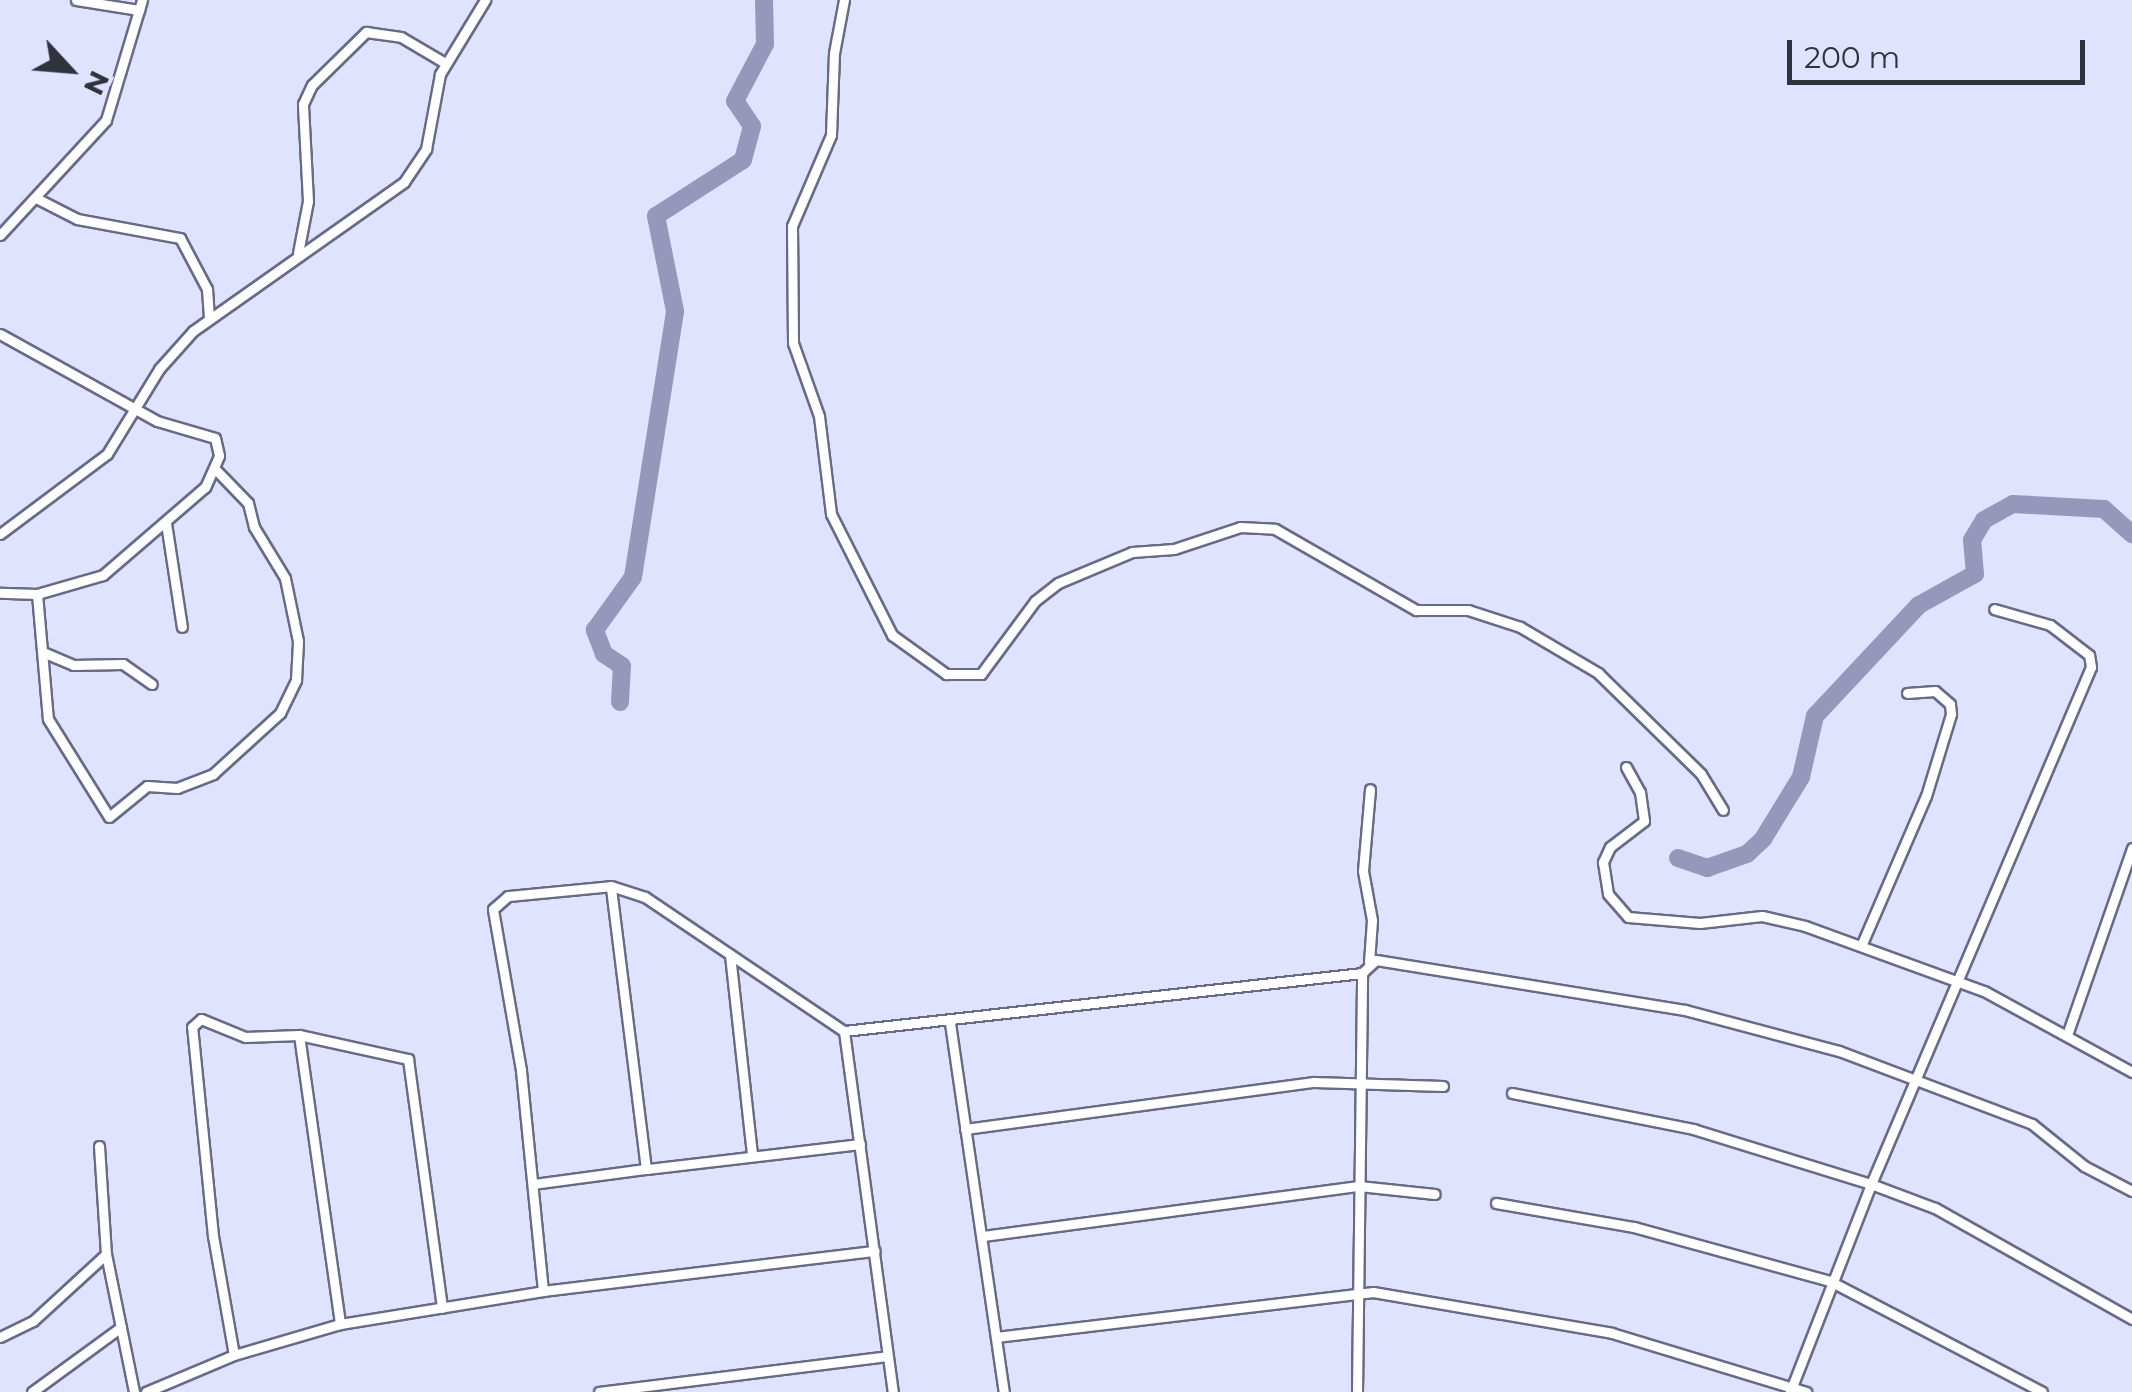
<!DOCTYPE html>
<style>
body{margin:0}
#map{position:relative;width:2132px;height:1392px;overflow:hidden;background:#e0e3fd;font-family:Montserrat,sans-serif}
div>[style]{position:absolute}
.river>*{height:18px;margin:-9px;padding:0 9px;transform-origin:9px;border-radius:9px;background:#9598bb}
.roads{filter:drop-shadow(2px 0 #686a87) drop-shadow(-2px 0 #686a87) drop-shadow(0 2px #686a87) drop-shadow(0 -2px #686a87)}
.minor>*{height:9px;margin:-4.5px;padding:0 4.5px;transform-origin:4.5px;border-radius:4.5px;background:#fff}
span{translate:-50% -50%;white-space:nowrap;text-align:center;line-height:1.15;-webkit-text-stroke:9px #e0e3fd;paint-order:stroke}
.north{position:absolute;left:20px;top:20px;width:100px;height:100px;-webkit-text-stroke:8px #e0e3fd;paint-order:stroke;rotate:116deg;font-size:28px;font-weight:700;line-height:40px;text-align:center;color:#30323e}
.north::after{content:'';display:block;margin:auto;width:35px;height:45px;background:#30323e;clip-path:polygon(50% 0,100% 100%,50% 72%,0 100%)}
.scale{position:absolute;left:1787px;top:40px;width:298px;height:45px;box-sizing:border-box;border:5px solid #30323e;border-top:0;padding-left:12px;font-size:30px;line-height:35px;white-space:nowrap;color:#30323e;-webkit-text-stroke:8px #e0e3fd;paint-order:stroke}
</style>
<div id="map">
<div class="river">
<div style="left:620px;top:702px;width:36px;rotate:-87deg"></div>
<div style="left:622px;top:666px;width:22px;rotate:-146deg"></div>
<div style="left:604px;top:654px;width:26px;rotate:-111deg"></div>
<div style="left:595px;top:630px;width:65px;rotate:-54.4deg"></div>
<div style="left:633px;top:577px;width:269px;rotate:-81deg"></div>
<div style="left:675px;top:311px;width:97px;rotate:-101.3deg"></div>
<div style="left:656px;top:216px;width:103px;rotate:-32.8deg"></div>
<div style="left:743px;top:160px;width:35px;rotate:-75deg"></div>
<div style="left:752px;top:126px;width:30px;rotate:-124deg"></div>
<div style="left:735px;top:101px;width:64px;rotate:-62.2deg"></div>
<div style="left:765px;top:44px;width:44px;rotate:-91.3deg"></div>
<div style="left:1678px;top:858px;width:31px;rotate:19deg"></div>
<div style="left:1707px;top:868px;width:42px;rotate:-19.3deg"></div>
<div style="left:1747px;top:854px;width:22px;rotate:-43deg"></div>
<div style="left:1763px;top:839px;width:73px;rotate:-58.5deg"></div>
<div style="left:1801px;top:777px;width:63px;rotate:-77.1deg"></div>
<div style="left:1815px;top:716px;width:152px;rotate:-46.9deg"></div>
<div style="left:1919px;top:605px;width:64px;rotate:-29deg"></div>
<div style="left:1975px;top:574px;width:34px;rotate:-95deg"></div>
<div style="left:1972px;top:540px;width:23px;rotate:-59deg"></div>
<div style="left:1984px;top:520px;width:33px;rotate:-29deg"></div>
<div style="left:2013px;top:504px;width:91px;rotate:3.1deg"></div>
<div style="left:2104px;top:509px;width:38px;rotate:42deg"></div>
</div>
<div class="roads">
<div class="minor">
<div style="left:76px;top:0;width:64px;rotate:9deg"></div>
<div style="left:844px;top:0;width:54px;rotate:100.7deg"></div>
<div style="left:834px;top:53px;width:82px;rotate:92.1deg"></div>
<div style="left:831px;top:135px;width:99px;rotate:113.2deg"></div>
<div style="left:792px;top:226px;width:117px;rotate:89.5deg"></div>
<div style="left:793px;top:343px;width:77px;rotate:70.4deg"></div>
<div style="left:819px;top:416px;width:99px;rotate:83deg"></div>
<div style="left:831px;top:514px;width:136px;rotate:63.2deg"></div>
<div style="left:892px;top:635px;width:67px;rotate:35.8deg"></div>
<div style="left:946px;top:674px;width:35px"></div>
<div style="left:981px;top:674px;width:91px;rotate:-53.5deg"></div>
<div style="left:1035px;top:601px;width:29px;rotate:-38deg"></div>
<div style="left:1058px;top:583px;width:80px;rotate:-22.7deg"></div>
<div style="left:1132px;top:552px;width:42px;rotate:-4.1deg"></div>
<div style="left:1174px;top:549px;width:70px;rotate:-18.4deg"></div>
<div style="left:1240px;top:527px;width:35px;rotate:3deg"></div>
<div style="left:1275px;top:529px;width:163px;rotate:29.9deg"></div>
<div style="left:1416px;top:610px;width:52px"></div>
<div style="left:1468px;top:610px;width:55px;rotate:18.1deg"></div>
<div style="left:1520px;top:627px;width:91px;rotate:30.5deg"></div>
<div style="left:1598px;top:673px;width:144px;rotate:44.4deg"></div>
<div style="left:1701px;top:774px;width:42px;rotate:58.6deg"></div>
<div style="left:38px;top:199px;width:44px;rotate:27.1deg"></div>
<div style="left:77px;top:219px;width:105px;rotate:10.5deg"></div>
<div style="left:180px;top:238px;width:58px;rotate:62.1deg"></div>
<div style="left:207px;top:289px;width:29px;rotate:86deg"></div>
<div style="left:0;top:235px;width:156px;rotate:-47.3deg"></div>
<div style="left:106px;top:120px;width:125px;rotate:-73.3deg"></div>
<div style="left:298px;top:253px;width:53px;rotate:-79.1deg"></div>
<div style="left:308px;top:201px;width:97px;rotate:-93deg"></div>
<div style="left:303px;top:104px;width:21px;rotate:-65deg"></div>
<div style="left:312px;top:85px;width:76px;rotate:-44.5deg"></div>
<div style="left:366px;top:32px;width:35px;rotate:8deg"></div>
<div style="left:401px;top:37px;width:51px;rotate:30.6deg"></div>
<div style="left:0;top:334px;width:179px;rotate:29deg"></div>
<div style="left:157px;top:421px;width:60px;rotate:16.3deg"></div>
<div style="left:215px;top:438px;width:18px;rotate:77deg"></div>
<div style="left:219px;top:456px;width:34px;rotate:114deg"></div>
<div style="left:205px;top:487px;width:135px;rotate:139.2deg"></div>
<div style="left:103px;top:575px;width:69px;rotate:163.9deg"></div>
<div style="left:37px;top:594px;width:37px;rotate:-178deg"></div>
<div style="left:166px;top:523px;width:105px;rotate:81.3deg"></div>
<div style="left:0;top:534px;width:134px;rotate:-36.8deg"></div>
<div style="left:107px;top:454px;width:100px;rotate:-58.5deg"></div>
<div style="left:159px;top:369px;width:51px;rotate:-48.2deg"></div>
<div style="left:193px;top:331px;width:258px;rotate:-35.2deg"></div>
<div style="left:404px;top:182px;width:40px;rotate:-56deg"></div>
<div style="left:426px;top:149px;width:76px;rotate:-79.4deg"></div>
<div style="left:440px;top:74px;width:87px;rotate:-58.7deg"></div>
<div style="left:37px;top:594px;width:125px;rotate:85deg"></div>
<div style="left:48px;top:719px;width:115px;rotate:58.1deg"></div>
<div style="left:109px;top:817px;width:49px;rotate:-39.2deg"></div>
<div style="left:147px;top:786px;width:30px;rotate:4deg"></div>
<div style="left:177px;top:788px;width:39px;rotate:-21deg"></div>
<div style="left:213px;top:774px;width:91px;rotate:-42.3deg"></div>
<div style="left:280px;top:713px;width:37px;rotate:-64deg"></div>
<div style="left:296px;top:680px;width:39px;rotate:-87deg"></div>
<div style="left:298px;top:641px;width:64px;rotate:-101.7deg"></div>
<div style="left:285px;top:578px;width:60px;rotate:-121.3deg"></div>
<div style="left:254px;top:527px;width:25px;rotate:-104deg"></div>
<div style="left:248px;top:503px;width:45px;rotate:-134.1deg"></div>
<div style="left:45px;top:653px;width:30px;rotate:23deg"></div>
<div style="left:73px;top:665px;width:50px;rotate:-1.1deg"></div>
<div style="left:123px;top:664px;width:35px;rotate:35deg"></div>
<div style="left:1626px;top:767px;width:29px;rotate:61deg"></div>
<div style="left:1640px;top:792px;width:29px;rotate:82deg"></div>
<div style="left:1644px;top:821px;width:43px;rotate:142.6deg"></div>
<div style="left:1610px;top:847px;width:17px;rotate:115deg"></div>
<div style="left:1603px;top:862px;width:32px;rotate:81deg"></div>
<div style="left:1608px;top:894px;width:30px;rotate:49deg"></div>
<div style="left:1628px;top:917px;width:72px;rotate:4.8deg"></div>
<div style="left:1700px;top:923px;width:62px;rotate:-6.4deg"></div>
<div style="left:1762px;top:916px;width:44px;rotate:13.1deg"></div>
<div style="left:1805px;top:926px;width:190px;rotate:20deg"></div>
<div style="left:1984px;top:991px;width:169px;rotate:28.7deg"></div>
<div style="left:1861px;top:946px;width:163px;rotate:-66.6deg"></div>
<div style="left:1926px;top:796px;width:86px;rotate:-73deg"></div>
<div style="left:1951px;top:714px;width:10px;rotate:-96deg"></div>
<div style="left:1950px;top:704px;width:20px;rotate:-139deg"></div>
<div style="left:1935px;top:691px;width:28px;rotate:176deg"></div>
<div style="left:730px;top:955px;width:201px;rotate:83.7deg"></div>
<div style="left:1369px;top:962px;width:42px;rotate:-85.9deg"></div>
<div style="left:1372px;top:920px;width:50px;rotate:-100.4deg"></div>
<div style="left:1363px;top:871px;width:82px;rotate:-85.1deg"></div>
<div style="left:950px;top:1023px;width:373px;rotate:81.7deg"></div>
<div style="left:844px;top:1031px;width:364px;rotate:82.3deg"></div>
<div style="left:299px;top:1035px;width:292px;rotate:81.9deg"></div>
<div style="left:2067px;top:1035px;width:198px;rotate:-70.8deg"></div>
<div style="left:1512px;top:1093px;width:185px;rotate:11.2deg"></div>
<div style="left:1693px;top:1129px;width:186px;rotate:17.2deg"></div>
<div style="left:1871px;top:1184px;width:68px;rotate:20.6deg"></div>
<div style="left:1935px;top:1208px;width:226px;rotate:29.4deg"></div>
<div style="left:965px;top:1129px;width:352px;rotate:-7.7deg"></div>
<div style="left:1314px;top:1082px;width:129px;rotate:1.8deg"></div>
<div style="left:860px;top:1144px;width:215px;rotate:173.3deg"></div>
<div style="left:646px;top:1169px;width:285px;rotate:-97.1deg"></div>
<div style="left:611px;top:886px;width:36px;rotate:18deg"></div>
<div style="left:645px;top:897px;width:240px;rotate:34deg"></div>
<div style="left:844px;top:1031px;width:521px;rotate:-6.39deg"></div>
<div style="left:99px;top:1146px;width:108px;rotate:86.3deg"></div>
<div style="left:106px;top:1254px;width:141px;rotate:78.5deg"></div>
<div style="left:533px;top:1184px;width:114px;rotate:-7.6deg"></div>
<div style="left:1496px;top:1203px;width:140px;rotate:9.9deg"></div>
<div style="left:1634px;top:1227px;width:203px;rotate:15.4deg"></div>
<div style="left:1830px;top:1281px;width:239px;rotate:27.6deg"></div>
<div style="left:983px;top:1236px;width:379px;rotate:-7.6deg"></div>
<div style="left:1359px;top:1186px;width:76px;rotate:6deg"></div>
<div style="left:543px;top:1291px;width:222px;rotate:-95.7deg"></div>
<div style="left:521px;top:1070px;width:163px;rotate:-99.9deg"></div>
<div style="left:493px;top:909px;width:20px;rotate:-41deg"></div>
<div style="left:508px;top:896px;width:103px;rotate:-5.5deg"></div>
<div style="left:0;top:1337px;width:37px;rotate:-26deg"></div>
<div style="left:33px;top:1321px;width:99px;rotate:-42.5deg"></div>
<div style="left:996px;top:1337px;width:380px;rotate:-6.8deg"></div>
<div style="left:1373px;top:1292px;width:242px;rotate:9.7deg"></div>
<div style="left:1612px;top:1333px;width:203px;rotate:16.9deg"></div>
<div style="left:234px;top:1355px;width:121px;rotate:-100deg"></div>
<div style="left:213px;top:1236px;width:210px;rotate:-95.7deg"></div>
<div style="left:192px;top:1027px;width:12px;rotate:-42deg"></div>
<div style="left:201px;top:1019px;width:48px;rotate:22.2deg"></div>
<div style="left:245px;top:1037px;width:54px;rotate:-2.1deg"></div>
<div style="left:299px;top:1035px;width:112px;rotate:12.4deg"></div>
<div style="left:408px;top:1059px;width:251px;rotate:82.2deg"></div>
<div style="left:32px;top:1392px;width:110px;rotate:-36.1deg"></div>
<div style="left:146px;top:1392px;width:95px;rotate:-22.8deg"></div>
<div style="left:234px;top:1355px;width:110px;rotate:-16.3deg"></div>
<div style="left:340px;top:1324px;width:206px;rotate:-9.2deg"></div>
<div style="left:543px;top:1291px;width:334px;rotate:-6.9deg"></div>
<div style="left:599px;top:1392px;width:290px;rotate:-7.1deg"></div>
<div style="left:1357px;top:1392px;width:419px;rotate:-89.3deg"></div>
<div style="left:1362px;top:973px;width:19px;rotate:-43deg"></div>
<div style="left:1376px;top:960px;width:313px;rotate:9.2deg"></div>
<div style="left:1685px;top:1010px;width:159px;rotate:14.9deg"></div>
<div style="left:1839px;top:1051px;width:206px;rotate:20.7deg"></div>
<div style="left:2032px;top:1124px;width:67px;rotate:38.9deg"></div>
<div style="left:2084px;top:1166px;width:54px;rotate:27.5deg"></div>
<div style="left:1790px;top:1392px;width:223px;rotate:-68.7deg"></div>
<div style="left:1871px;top:1184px;width:562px;rotate:-66.95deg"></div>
<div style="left:2091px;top:667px;width:12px;rotate:-99deg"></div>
<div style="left:2089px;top:655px;width:49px;rotate:-142.4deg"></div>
<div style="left:2050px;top:625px;width:58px;rotate:-164.1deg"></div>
</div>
</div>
<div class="north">N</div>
<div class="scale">200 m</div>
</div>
